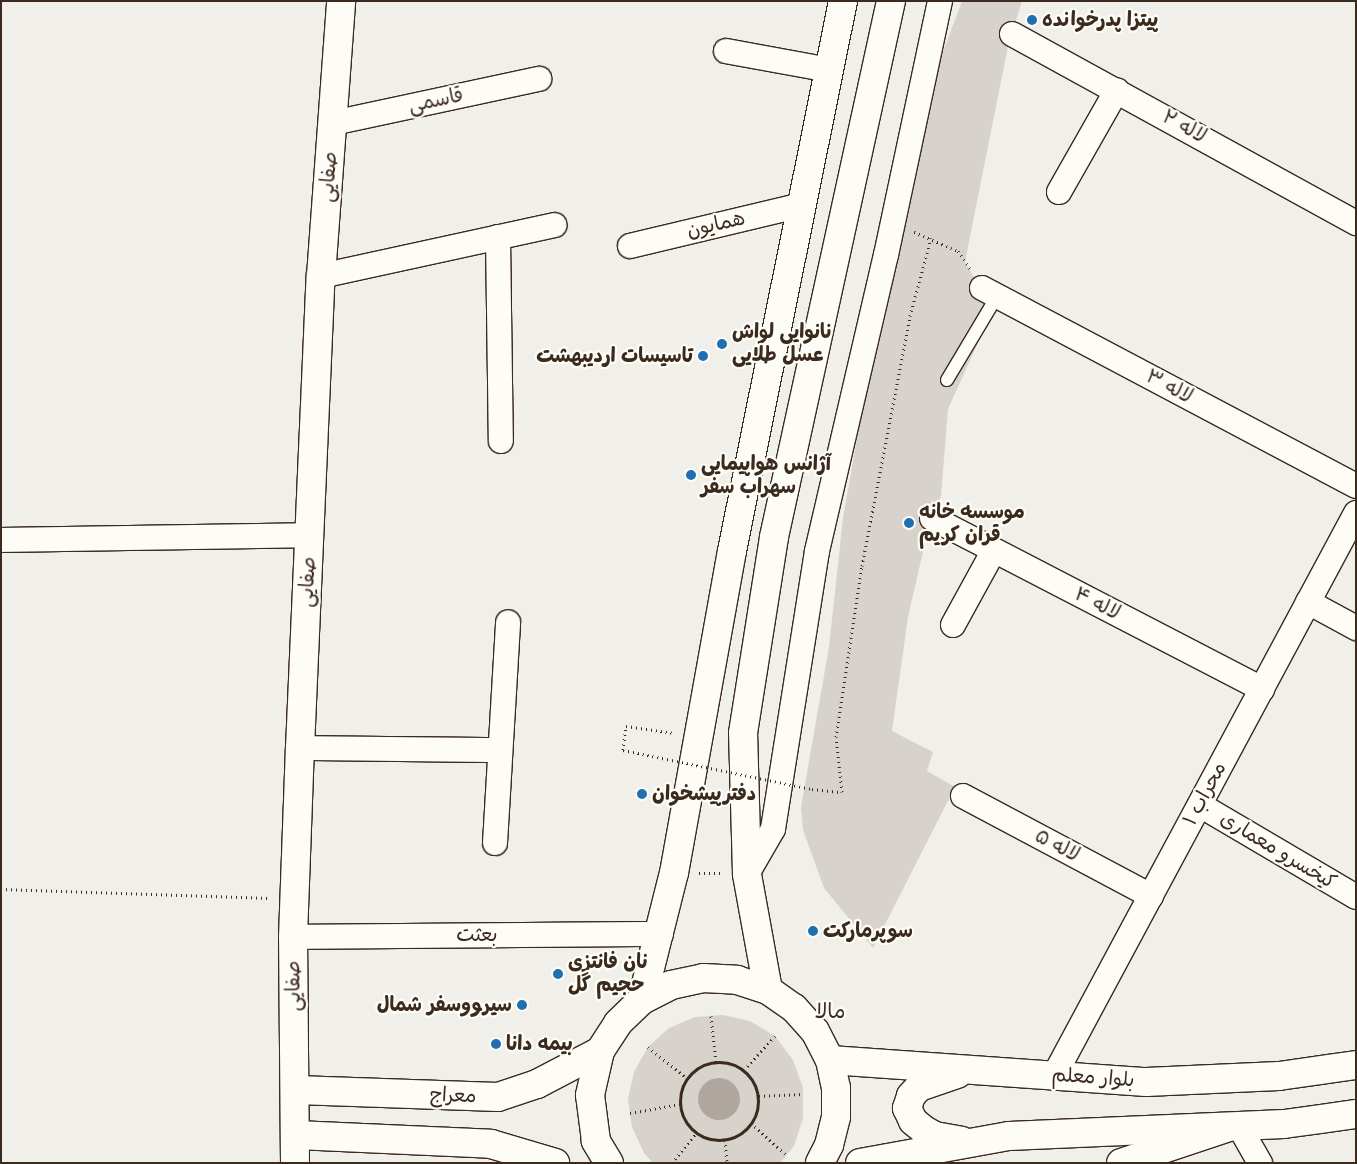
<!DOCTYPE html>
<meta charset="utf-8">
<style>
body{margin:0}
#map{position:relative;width:1357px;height:1164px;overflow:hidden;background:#f1efea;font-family:Mynerve,"Playpen Sans Arabic",sans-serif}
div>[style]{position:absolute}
.green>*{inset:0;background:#d7d2cc}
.water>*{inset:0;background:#aea69f}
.round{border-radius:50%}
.path>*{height:3px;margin-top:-1.5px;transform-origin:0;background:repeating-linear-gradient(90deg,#3b2a1e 0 1px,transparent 0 5px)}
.path>.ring{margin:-1.5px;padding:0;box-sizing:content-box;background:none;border:3px solid #3b2a1e;border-radius:50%}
.roads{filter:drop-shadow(1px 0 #3b2a1e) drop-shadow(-1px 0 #3b2a1e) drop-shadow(0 1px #3b2a1e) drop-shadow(0 -1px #3b2a1e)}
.service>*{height:12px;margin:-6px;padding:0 6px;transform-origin:6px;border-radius:6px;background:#fdfcf7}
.minor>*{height:24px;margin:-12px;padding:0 12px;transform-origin:12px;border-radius:12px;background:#fdfcf7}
.tertiary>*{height:28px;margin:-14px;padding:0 14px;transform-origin:14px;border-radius:14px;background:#fdfcf7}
.primary>*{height:28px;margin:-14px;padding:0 14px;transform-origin:14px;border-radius:14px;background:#fdfcf7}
.path-bridge>*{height:3px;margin-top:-1.5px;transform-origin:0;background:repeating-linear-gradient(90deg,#3b2a1e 0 1px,transparent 0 5px)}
.dots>*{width:14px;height:14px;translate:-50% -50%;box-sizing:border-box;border:2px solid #fdfcf7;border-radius:50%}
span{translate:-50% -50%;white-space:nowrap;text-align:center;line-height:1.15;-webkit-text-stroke:4.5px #fdfcf7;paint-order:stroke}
.poi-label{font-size:20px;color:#3b2a1e;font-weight:700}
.left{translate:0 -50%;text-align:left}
.right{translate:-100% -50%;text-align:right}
.street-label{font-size:20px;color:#3b2a1e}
.neighbourhood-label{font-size:21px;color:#3b2a1e}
.frame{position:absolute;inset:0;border:2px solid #3b2a1e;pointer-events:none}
</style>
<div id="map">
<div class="green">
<div style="clip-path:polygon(962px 1px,1022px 1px,1008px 46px,965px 262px,989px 302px,987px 323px,948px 409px,941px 496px,928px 530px,908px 617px,892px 731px,933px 752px,927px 771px,955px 787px,873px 948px,824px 888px,803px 830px,801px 807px,829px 647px,843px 518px,877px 326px,929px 89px)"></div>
<div style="clip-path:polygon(evenodd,723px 1015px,750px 1021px,775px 1036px,793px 1060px,803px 1088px,803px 1118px,794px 1146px,780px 1163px,653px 1163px,644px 1153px,632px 1127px,628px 1099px,634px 1072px,648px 1047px,669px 1028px,695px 1017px,723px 1015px,703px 1086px,740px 1094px,738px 1108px,702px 1111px,698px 1099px,703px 1086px)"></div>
</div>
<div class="water">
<div class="round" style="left:698px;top:1078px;width:42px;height:42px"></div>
</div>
<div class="path">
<div style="left:914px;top:232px;width:48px;rotate:23.4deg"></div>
<div style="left:958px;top:251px;width:22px;rotate:56deg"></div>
<div style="left:623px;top:750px;width:24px;rotate:-83deg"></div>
<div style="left:626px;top:726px;width:48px;rotate:8.5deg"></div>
<div style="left:812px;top:789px;width:30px;rotate:6deg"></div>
<div style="left:842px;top:792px;width:55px;rotate:-96.2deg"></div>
<div style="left:836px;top:737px;width:173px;rotate:-81.4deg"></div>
<div style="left:862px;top:566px;width:255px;rotate:-79.1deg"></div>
<div style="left:910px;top:316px;width:81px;rotate:-74.9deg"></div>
<div style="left:699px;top:873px;width:22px"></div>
<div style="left:1px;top:889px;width:269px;rotate:1.9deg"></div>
<div style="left:711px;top:1016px;width:46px;rotate:83.8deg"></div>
<div style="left:648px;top:1047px;width:50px;rotate:38.5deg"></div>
<div class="ring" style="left:680px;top:1062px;width:75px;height:75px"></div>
<div style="left:744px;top:1070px;width:46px;rotate:-47.6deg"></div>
<div style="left:759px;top:1096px;width:44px;rotate:-2.6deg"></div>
<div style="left:630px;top:1113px;width:51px;rotate:-10.2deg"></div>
<div style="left:751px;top:1123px;width:47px;rotate:42.4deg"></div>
<div style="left:725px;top:1140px;width:23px;rotate:85deg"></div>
<div style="left:672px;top:1163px;width:40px;rotate:-51deg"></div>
</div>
<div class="roads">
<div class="service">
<div style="left:947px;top:380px;width:98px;rotate:-59.2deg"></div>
</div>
<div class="minor">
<div style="left:1012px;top:34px;width:393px;rotate:28.8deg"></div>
<div style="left:726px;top:51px;width:106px;rotate:10.4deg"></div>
<div style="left:333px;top:123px;width:211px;rotate:-12.1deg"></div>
<div style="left:1059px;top:192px;width:117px;rotate:-60.4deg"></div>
<div style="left:498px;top:237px;width:204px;rotate:89.2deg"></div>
<div style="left:630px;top:246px;width:177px;rotate:-13.4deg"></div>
<div style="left:321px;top:276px;width:239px;rotate:-12.3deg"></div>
<div style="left:982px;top:288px;width:423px;rotate:27.9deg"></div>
<div style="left:932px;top:518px;width:372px;rotate:27.4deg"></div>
<div style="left:1px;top:540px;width:310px;rotate:-0.9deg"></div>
<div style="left:1308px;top:602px;width:55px;rotate:28.4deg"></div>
<div style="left:953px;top:625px;width:85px;rotate:-61.3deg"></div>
<div style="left:300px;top:748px;width:199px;rotate:0.6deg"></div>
<div style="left:963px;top:796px;width:213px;rotate:28deg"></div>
<div style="left:1200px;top:805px;width:181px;rotate:30.5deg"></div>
<div style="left:495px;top:843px;width:221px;rotate:-86.6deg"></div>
<div style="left:747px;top:874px;width:52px;rotate:-60deg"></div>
<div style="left:773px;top:829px;width:281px;rotate:-81deg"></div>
<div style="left:817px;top:551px;width:304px;rotate:-76.9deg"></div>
<div style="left:886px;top:255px;width:260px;rotate:-78deg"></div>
<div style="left:293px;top:937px;width:368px;rotate:-0.5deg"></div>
<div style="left:1054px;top:1076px;width:639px;rotate:-61.79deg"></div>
<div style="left:1239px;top:1126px;width:43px;rotate:60.4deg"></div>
</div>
<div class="tertiary">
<div style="left:830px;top:1060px;width:317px;rotate:4deg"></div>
<div style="left:1146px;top:1082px;width:133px;rotate:-2.6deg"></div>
<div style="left:1279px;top:1076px;width:78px;rotate:-8.1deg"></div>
<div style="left:957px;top:1074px;width:40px;rotate:161.1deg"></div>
<div style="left:919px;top:1087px;width:12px;rotate:132deg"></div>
<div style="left:911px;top:1096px;width:13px;rotate:108deg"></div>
<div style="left:907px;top:1108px;width:14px;rotate:65deg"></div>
<div style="left:913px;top:1121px;width:14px;rotate:39deg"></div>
<div style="left:924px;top:1130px;width:13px;rotate:29deg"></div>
<div style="left:935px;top:1136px;width:27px;rotate:10deg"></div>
<div style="left:296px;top:1090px;width:202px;rotate:2deg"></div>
<div style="left:498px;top:1097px;width:41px;rotate:-18.4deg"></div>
<div style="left:537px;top:1084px;width:71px;rotate:-27.6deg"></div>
<div style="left:296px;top:1135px;width:195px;rotate:2.6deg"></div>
<div style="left:491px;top:1144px;width:67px;rotate:16.5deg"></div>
<div style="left:295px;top:1163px;width:226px;rotate:-90.5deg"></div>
<div style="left:293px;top:937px;width:189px;rotate:-87.9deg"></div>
<div style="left:300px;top:748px;width:472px;rotate:-87.5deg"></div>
<div style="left:321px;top:276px;width:276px;rotate:-85.8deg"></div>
<div style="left:860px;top:1163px;width:151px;rotate:-10.3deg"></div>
<div style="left:1009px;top:1136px;width:275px;rotate:-2.5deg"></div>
<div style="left:1284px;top:1124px;width:73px;rotate:-7.9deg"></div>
</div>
<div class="primary">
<div style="left:768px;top:990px;width:118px;rotate:-100.3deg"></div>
<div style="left:747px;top:874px;width:141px;rotate:-91.6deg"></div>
<div style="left:743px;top:733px;width:198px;rotate:-81deg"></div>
<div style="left:774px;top:537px;width:549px;rotate:-77.69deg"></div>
<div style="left:642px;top:1000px;width:131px;rotate:-75.9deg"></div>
<div style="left:674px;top:873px;width:327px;rotate:-79.8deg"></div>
<div style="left:732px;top:551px;width:561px;rotate:-78.59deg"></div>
<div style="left:609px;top:1163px;width:26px;rotate:-121deg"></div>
<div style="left:596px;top:1141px;width:46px;rotate:-97.4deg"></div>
<div style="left:590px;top:1095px;width:45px;rotate:-77.2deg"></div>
<div style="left:600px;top:1051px;width:33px;rotate:-57deg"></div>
<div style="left:618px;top:1023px;width:33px;rotate:-44deg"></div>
<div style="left:642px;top:1000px;width:33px;rotate:-27deg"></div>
<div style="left:671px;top:985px;width:33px;rotate:-12deg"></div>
<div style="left:703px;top:978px;width:34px;rotate:3deg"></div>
<div style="left:737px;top:980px;width:33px;rotate:18deg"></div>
<div style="left:768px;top:990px;width:32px;rotate:35deg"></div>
<div style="left:794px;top:1008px;width:31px;rotate:48deg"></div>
<div style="left:815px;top:1031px;width:33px;rotate:63deg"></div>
<div style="left:830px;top:1060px;width:29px;rotate:78deg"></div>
<div style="left:836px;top:1088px;width:29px;rotate:90deg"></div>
<div style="left:836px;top:1117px;width:29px;rotate:104deg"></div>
<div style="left:829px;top:1145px;width:20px;rotate:117deg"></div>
<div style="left:1121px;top:1163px;width:114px;rotate:-18.4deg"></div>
</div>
</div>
<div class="path-bridge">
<div style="left:623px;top:750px;width:193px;rotate:11.7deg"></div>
</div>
<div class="dots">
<div style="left:1032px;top:20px;background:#1f6fb2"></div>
<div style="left:722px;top:344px;background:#1f6fb2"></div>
<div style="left:703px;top:356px;background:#1f6fb2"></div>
<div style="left:691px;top:475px;background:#1f6fb2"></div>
<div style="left:909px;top:523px;background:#1f6fb2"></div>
<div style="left:642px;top:794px;background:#1f6fb2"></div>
<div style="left:813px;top:931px;background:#1f6fb2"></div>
<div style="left:558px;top:974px;background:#1f6fb2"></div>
<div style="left:522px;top:1005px;background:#1f6fb2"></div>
<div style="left:496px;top:1044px;background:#1f6fb2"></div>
</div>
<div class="poi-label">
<span class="left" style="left:1042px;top:20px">پیتزا پدرخوانده</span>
<span class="left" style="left:732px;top:344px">نانوایی لواش<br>عسل طلایی</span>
<span class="right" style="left:693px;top:356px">تاسیسات اردیبهشت</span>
<span class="left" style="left:701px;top:476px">آژانس هواپیمایی<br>سهراب سفر</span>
<span class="left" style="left:919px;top:524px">موسسه خانه<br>قران کریم</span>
<span class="left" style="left:652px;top:794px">دفترپیشخوان</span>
<span class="left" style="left:823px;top:931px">سوپرمارکت</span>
<span class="left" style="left:568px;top:974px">نان فانتزی<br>حجیم گل</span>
<span class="right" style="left:512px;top:1005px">سیرووسفر شمال</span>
<span class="left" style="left:506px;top:1044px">بیمه دانا</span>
</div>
<div class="street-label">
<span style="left:436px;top:101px;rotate:-12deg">قاسمی</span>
<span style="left:1184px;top:127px;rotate:29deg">لاله ۲</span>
<span style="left:329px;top:177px;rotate:-86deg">صفایی</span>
<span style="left:716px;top:225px;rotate:-13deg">همایون</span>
<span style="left:1169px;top:387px;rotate:28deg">لاله ۳</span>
<span style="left:308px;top:582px;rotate:-87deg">صفایی</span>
<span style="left:1097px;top:604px;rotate:27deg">لاله ۴</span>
<span style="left:1205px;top:794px;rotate:-62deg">محراب ۱</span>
<span style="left:1057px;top:846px;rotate:28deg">لاله ۵</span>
<span style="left:1278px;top:851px;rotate:31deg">کیخسرو معماری</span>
<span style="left:477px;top:935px">بعثت</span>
<span style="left:294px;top:986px;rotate:-91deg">صفایی</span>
<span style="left:1093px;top:1078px;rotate:4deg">بلوار معلم</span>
<span style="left:453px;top:1096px;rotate:2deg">معراج</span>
</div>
<div class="neighbourhood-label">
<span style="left:830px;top:1012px">مالا</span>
</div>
<div class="frame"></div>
</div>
